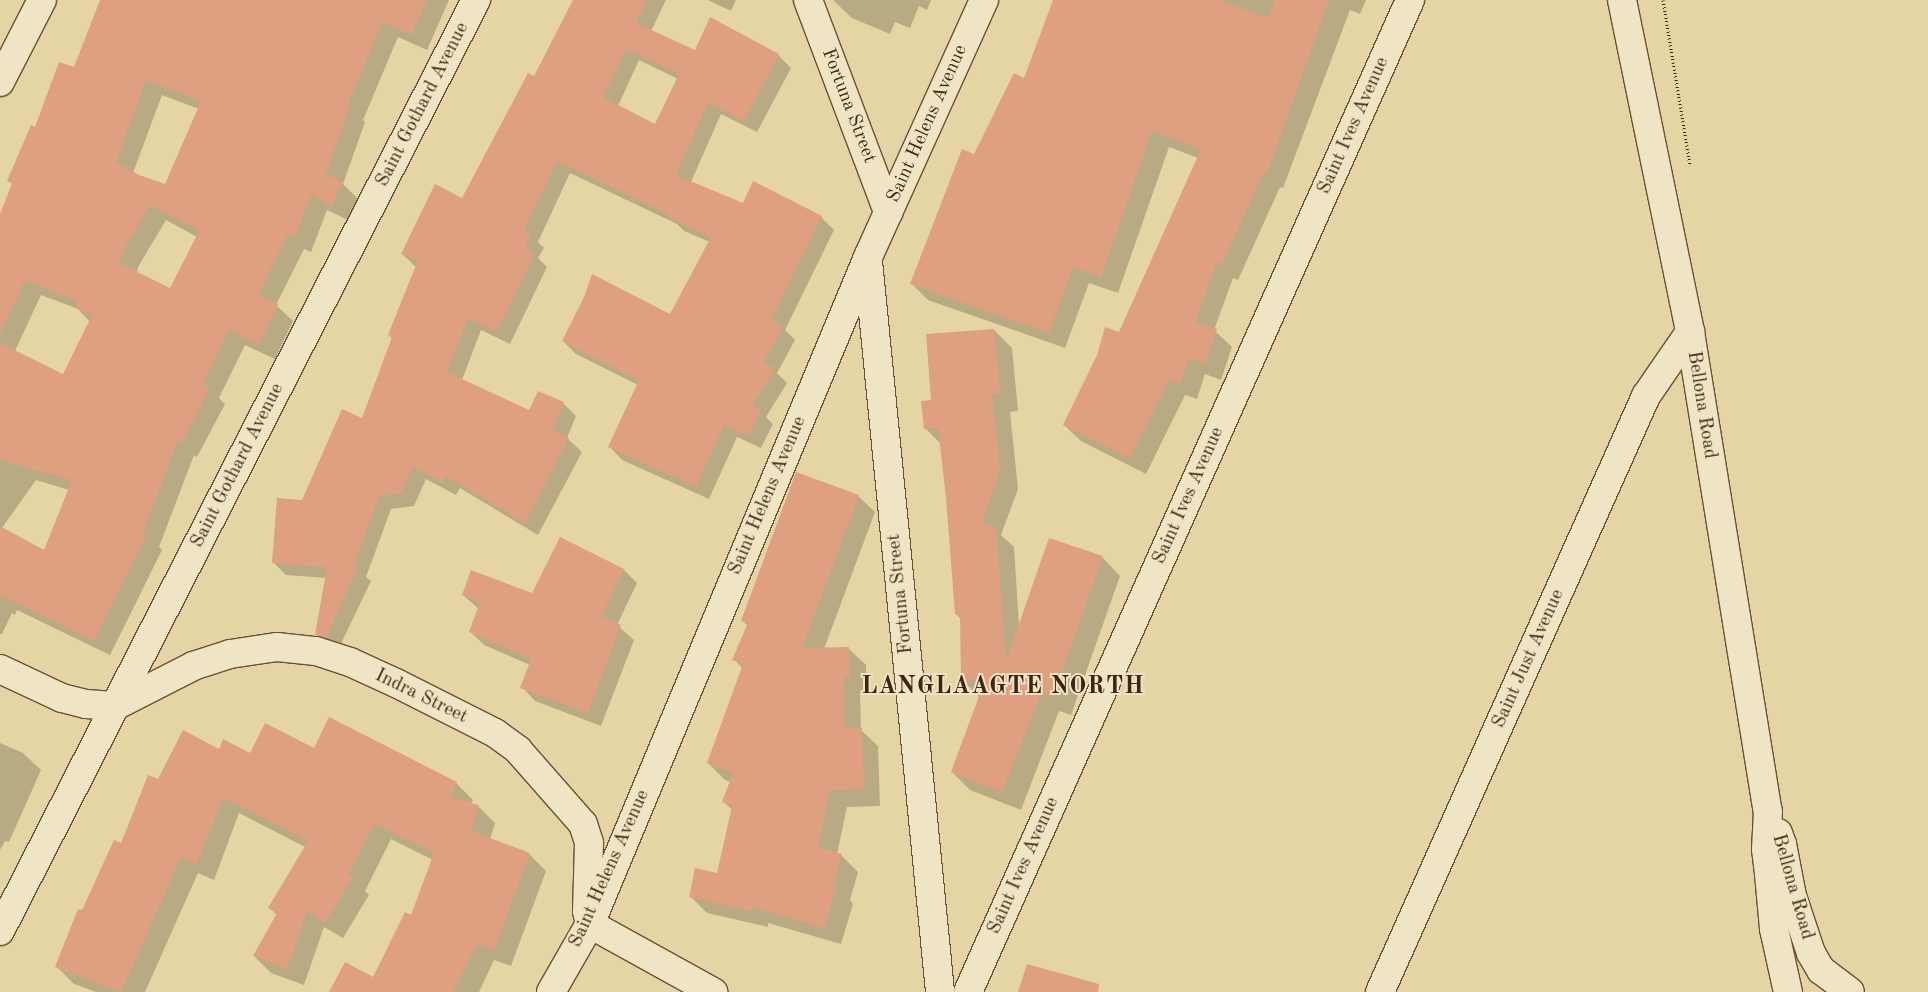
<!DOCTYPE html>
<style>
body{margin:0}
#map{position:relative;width:1928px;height:992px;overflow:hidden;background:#e6d5a4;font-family:"Old Standard TT",serif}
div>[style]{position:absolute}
.shadow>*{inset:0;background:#0003}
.building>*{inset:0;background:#dea080}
.path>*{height:3px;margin-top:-1.5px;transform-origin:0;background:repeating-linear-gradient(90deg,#402413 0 1px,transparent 0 3.5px)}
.roads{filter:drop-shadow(1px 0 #6a5037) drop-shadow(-1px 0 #6a5037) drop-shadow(0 1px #6a5037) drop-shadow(0 -1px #6a5037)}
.street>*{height:28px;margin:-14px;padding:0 14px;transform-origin:14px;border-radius:14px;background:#efe4c4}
span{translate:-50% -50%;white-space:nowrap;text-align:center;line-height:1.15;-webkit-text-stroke:4px #efe4c4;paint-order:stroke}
.street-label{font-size:19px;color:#402413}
.district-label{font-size:24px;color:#402413;font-weight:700;letter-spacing:1px}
</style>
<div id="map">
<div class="shadow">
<div style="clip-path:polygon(evenodd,102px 0,449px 0,427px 50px,398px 37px,363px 120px,365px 122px,343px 184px,358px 199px,348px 220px,327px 210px,311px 252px,304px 249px,276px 305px,293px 321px,275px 359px,245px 345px,219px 398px,225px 404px,197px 457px,194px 455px,159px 547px,162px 550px,110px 655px,17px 610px,15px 615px,12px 613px,2px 634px,0 634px,0 217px,13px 185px,9px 181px,36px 129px,75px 69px,102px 0,162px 95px,199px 109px,165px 186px,133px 173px,162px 95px,102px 0,166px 220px,197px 237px,171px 290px,137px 273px,138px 267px,166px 220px,102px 0,41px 295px,78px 309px,90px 322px,63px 375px,15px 351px,41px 295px,102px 0,36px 480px,69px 490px,44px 552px,2px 528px,36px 480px)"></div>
<div style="clip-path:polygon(evenodd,574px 0,666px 0,651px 31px,696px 51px,778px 55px,791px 68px,757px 132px,721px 114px,691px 182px,743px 204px,821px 217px,834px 230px,785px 330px,795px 340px,777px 373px,787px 383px,766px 417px,773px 424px,761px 448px,737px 437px,709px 499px,622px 460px,610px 447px,638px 385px,576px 354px,563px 341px,671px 315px,710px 242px,684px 231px,677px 224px,570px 173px,538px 242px,544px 248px,538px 258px,547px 267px,510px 344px,481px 330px,462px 380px,530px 412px,563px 403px,576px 416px,567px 438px,582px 452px,538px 535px,460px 488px,456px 495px,426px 479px,414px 506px,391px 509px,366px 577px,371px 581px,338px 650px,330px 648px,317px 635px,326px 578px,286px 575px,273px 562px,303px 501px,362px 420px,393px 339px,389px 335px,416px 267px,402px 254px,462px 199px,535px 78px,574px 0,639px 60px,678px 79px,656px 125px,618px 106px,639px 60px)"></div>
<div style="clip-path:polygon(708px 0,736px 0,731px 11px)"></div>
<div style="clip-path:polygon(833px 0,931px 0,927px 10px,919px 6px,910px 28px,895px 22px,890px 34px,852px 18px)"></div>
<div style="clip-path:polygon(1054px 0,1366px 0,1360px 14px,1350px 10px,1283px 188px,1280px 187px,1238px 280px,1233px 278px,1214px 330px,1232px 347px,1221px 380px,1205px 374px,1197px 399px,1185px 395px,1146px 474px,1081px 441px,1064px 425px,1120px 334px,1198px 158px,1169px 147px,1118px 293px,1089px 283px,1065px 348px,928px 300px,912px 284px,974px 155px,1025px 79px)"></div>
<div style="clip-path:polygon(994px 330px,1012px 348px,1018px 411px,1010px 412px,1018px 489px,1001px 535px,1014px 547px,1019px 625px,1102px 557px,1120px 576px,1071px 715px,1059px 711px,1021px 810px,970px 790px,952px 772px,980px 698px,962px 680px,962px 620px,956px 614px,947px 498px,941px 444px,925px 428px,933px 401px)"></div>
<div style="clip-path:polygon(858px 496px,875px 512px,824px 649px,849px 649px,866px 665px,866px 693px,860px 693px,861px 730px,878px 746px,880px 806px,847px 807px,837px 854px,841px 855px,858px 872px,850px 900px,853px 904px,841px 944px,768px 923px,768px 927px,707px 913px,690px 896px,718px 874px,732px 810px,724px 802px,731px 782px,725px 780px,708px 763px,742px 668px,734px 659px,748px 626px,743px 621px)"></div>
<div style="clip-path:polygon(561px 539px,624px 570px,637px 583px,617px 625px,634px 640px,601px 726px,535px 701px,522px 687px,530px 665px,484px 645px,471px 632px,479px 609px,463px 595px,533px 594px)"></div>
<div style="clip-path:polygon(0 743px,23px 753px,41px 770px,9px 842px,5px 841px,0 850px)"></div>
<div style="clip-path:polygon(315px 750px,456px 783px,473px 800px,471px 804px,478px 806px,495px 823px,490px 840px,529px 854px,546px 871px,511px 966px,494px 960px,479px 992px,330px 992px,374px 979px,412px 916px,433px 860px,391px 839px,365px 891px,369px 895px,343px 938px,324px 927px,304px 985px,271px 973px,254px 956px,277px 915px,270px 908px,305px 847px,239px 813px,214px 880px,198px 873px,145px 992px,96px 992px,74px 984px,57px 967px,83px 912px,158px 780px,219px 751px,250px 755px)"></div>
</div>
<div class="building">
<div style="clip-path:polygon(evenodd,100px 0,427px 0,411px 35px,382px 22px,348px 104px,350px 105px,326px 174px,343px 182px,332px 206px,311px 195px,295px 237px,288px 234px,258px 295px,278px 304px,259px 345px,229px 330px,203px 384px,210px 388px,182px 442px,178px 440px,143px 532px,147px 533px,94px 641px,0 595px,0 526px,44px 550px,72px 480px,0 460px,0 343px,63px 374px,92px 315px,75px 308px,77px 301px,25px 280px,0 334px,0 214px,12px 183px,7px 181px,31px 125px,35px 127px,59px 62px,74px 67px,100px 0,146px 80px,201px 101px,165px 184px,139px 175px,116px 162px,146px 80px,100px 0,150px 205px,199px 231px,170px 288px,119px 263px,125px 252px,123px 251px,150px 205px)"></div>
<div style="clip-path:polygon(evenodd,573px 0,647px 0,636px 23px,695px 50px,710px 17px,779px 54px,744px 121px,708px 102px,676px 175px,743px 203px,753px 181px,822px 216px,771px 320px,783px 326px,764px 362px,775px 369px,752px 406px,761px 410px,748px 436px,724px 425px,696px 487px,608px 447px,639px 380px,562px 341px,584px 297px,592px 274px,670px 314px,711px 237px,669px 218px,670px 215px,557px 161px,524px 230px,531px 234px,525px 247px,535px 253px,497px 332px,468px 318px,447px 372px,529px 410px,538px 391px,564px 402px,552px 429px,569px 438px,525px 523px,446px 476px,443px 483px,413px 467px,401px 493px,379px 496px,354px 565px,358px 567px,326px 638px,315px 635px,327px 567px,272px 563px,277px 498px,302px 500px,342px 409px,362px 418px,392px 337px,388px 335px,418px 260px,401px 254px,435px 184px,462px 198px,528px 73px,534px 76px,573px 0,626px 49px,679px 74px,655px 124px,603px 97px,626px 49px)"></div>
<div style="clip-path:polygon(1053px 0,1219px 0,1268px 18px,1275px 0,1329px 0,1267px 173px,1264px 172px,1222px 264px,1217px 262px,1195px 322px,1217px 329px,1205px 364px,1189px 358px,1180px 384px,1169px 380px,1130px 458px,1063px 425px,1097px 355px,1105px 327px,1119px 332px,1201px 149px,1152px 131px,1101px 277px,1073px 267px,1049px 333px,910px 284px,962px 149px,974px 154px,1014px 73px,1024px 78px)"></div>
<div style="clip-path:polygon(994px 329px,1000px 393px,992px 394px,1000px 470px,982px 522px,996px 528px,1006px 661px,1049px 538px,1103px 556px,1053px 698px,1041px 694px,1002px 792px,951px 772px,985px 680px,961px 681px,960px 614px,955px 614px,946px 498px,938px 428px,924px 429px,921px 401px,931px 400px,926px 334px)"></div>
<div style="clip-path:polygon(796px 472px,859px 495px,802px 648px,849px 647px,850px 677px,844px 677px,845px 729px,862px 728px,864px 789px,830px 790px,818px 847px,842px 854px,833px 884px,837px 886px,824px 928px,752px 907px,751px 911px,689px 897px,695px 868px,717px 873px,732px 806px,722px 802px,733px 773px,707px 763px,743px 664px,732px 660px,748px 623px,741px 621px)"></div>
<div style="clip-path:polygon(560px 537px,624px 569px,601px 617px,621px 625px,588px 713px,520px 688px,531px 659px,469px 632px,480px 602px,462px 595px,471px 570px,532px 593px)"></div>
<div style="clip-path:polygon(329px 717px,457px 782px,450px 797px,479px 805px,471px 831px,530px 853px,494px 950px,477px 944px,453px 992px,329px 992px,345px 962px,373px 977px,405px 912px,411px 915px,434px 853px,374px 823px,348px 875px,353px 877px,325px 923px,307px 911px,287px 969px,253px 956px,277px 913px,268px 908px,308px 841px,223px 797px,197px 864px,181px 857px,121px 992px,55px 967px,78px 909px,82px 910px,114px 840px,121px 843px,148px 775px,158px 779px,183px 730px,219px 749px,223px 739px,250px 753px,265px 723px,314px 748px)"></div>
<div style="clip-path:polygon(1027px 964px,1099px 984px,1098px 992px,1018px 992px)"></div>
</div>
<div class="path">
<div style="left:1663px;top:0;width:167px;rotate:80.7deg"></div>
</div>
<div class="roads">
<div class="street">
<div style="left:808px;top:0;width:227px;rotate:69.3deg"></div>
<div style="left:1622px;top:0;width:339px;rotate:78.4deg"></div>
<div style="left:1690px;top:332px;width:485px;rotate:80.8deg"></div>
<div style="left:1768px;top:811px;width:38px;rotate:93deg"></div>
<div style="left:1766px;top:849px;width:25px;rotate:83deg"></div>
<div style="left:1769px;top:874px;width:55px;rotate:84.8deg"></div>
<div style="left:1774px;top:929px;width:65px;rotate:77.5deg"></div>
<div style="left:0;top:82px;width:92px;rotate:-62.9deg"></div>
<div style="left:868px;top:261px;width:735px;rotate:84.37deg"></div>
<div style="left:0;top:669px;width:68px;rotate:25.1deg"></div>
<div style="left:62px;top:698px;width:25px;rotate:14deg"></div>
<div style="left:86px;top:704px;width:29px;rotate:4deg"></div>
<div style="left:115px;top:706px;width:88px;rotate:-27.1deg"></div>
<div style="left:193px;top:666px;width:39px;rotate:-18deg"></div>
<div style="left:230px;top:654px;width:48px;rotate:-8.5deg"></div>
<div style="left:277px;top:647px;width:39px;rotate:6deg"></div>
<div style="left:316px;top:651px;width:36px;rotate:18deg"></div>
<div style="left:350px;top:662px;width:51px;rotate:24.5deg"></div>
<div style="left:396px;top:683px;width:111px;rotate:26.8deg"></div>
<div style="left:495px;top:733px;width:29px;rotate:36deg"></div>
<div style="left:518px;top:750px;width:98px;rotate:48.7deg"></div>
<div style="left:583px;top:824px;width:20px;rotate:72deg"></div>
<div style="left:589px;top:843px;width:68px;rotate:91.7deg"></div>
<div style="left:587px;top:911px;width:13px;rotate:77deg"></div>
<div style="left:590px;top:924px;width:141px;rotate:28.9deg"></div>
<div style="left:1778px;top:833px;width:12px;rotate:70deg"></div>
<div style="left:1782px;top:844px;width:53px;rotate:79.1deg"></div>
<div style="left:1792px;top:896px;width:60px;rotate:71.6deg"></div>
<div style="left:1811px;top:953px;width:20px;rotate:60deg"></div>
<div style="left:1821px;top:970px;width:36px;rotate:37deg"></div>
<div style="left:0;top:931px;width:1046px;rotate:-62.92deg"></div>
<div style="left:551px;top:992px;width:78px;rotate:-60.2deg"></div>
<div style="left:590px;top:924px;width:723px;rotate:-67.37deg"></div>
<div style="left:868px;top:257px;width:282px;rotate:-65.7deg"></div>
<div style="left:968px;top:992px;width:1086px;rotate:-65.98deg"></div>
<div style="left:1380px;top:992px;width:653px;rotate:-65.95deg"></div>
<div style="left:1646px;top:396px;width:78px;rotate:-55.5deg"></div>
</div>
</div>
<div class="street-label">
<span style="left:423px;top:105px;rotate:-63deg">Saint Gothard Avenue</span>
<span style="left:848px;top:106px;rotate:69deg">Fortuna Street</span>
<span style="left:928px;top:124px;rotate:-66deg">Saint Helens Avenue</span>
<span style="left:1354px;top:126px;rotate:-66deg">Saint Ives Avenue</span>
<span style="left:1701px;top:405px;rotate:81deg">Bellona Road</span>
<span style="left:238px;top:466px;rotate:-63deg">Saint Gothard Avenue</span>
<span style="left:768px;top:496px;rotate:-67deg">Saint Helens Avenue</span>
<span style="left:1189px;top:496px;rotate:-66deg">Saint Ives Avenue</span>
<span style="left:901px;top:594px;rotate:-96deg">Fortuna Street</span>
<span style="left:1529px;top:659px;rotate:-66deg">Saint Just Avenue</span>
<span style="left:421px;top:697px;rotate:26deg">Indra Street</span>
<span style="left:1024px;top:866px;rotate:-66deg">Saint Ives Avenue</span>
<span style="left:610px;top:869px;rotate:-66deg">Saint Helens Avenue</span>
<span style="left:1792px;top:887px;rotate:74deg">Bellona Road</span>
</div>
<div class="district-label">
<span style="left:1003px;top:688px">LANGLAAGTE NORTH</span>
</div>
</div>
